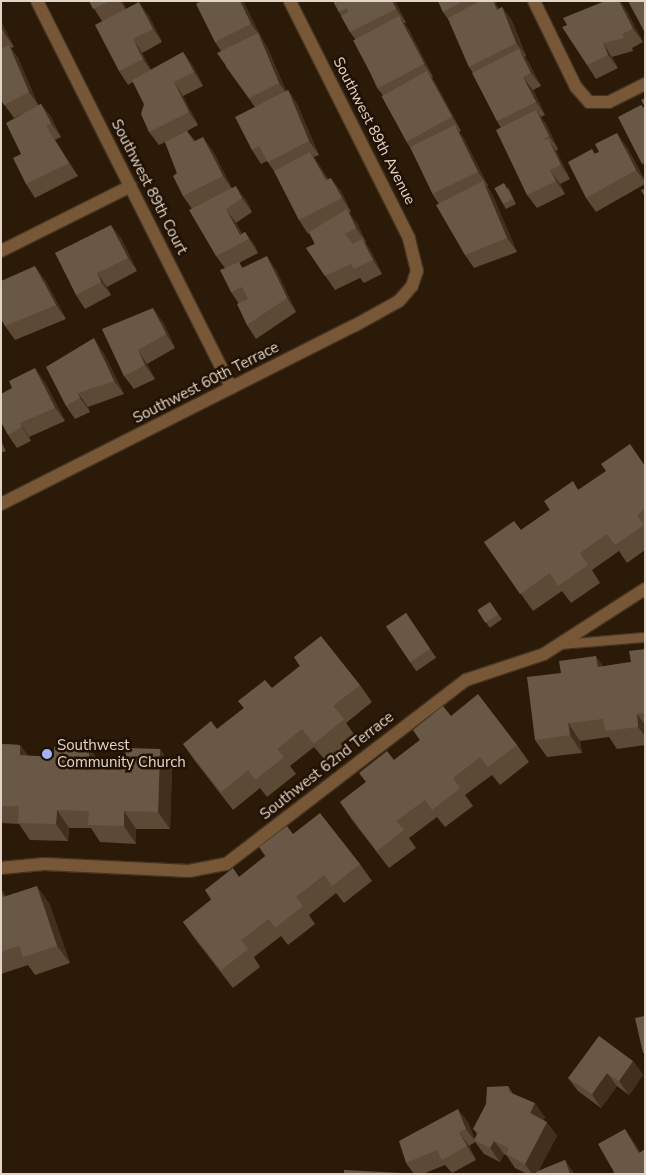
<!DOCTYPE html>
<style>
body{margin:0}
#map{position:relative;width:646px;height:1175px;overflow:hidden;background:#2b1a08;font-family:"Nunito Sans",sans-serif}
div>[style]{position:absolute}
.roads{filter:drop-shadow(1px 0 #443423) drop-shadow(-1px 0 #443423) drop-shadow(0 1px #443423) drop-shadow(0 -1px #443423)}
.lane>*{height:9px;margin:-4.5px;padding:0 4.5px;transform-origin:4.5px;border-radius:4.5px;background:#785737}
.street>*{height:12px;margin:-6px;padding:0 6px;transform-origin:6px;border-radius:6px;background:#785737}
.wall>*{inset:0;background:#5c4a37;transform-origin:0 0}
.shaded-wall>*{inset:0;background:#42301e}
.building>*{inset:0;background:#6a5847;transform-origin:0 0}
.dots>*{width:14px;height:14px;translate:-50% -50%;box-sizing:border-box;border:2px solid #211102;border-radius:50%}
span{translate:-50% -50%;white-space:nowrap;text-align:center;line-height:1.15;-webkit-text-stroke:5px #211102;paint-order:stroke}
.street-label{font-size:15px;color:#e1d5ca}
.poi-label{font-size:15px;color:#e1d5ca}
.left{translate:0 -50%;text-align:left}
.frame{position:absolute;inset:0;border:2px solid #e1d5ca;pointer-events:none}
</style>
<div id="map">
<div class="roads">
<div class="lane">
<div style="left:561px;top:644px;width:84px;rotate:-4.8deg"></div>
</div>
<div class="street">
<div style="left:37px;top:1px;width:433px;rotate:63.3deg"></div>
<div style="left:534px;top:1px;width:96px;rotate:64deg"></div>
<div style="left:576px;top:87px;width:20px;rotate:49deg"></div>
<div style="left:589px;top:102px;width:20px"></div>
<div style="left:609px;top:102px;width:40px;rotate:-26.6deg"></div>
<div style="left:1px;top:251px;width:145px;rotate:-26.6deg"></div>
<div style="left:1px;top:504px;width:395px;rotate:-26.8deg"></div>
<div style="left:354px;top:326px;width:51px;rotate:-29.1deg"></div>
<div style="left:399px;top:301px;width:20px;rotate:-49deg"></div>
<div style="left:412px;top:286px;width:16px;rotate:-72deg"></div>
<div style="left:417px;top:271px;width:34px;rotate:-104deg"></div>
<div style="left:409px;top:238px;width:265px;rotate:-116.7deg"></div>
<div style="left:1px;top:868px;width:43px;rotate:-5.3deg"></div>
<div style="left:44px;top:864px;width:145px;rotate:2.8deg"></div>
<div style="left:189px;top:871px;width:38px;rotate:-11deg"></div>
<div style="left:226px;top:864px;width:302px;rotate:-37.5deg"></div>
<div style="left:466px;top:680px;width:82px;rotate:-18.4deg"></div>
<div style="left:544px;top:654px;width:120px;rotate:-32.8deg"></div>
</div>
</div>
<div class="wall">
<div style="clip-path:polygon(89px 1px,125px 1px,123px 2px,126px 9px,149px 16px,162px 42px,142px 53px,151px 70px,183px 52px,193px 66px,203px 86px,183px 96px,198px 125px,187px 131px,195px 141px,213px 151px,232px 189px,246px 200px,252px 212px,236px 223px,242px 234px,245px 232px,255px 246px,258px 253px,239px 263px,243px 268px,276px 270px,296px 312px,256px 339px,247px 325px,239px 304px,231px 292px,225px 268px,216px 256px,192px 209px,183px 196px,177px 173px,165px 142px,159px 145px,149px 132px,144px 104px,133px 82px,128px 85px,119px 71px,102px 21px)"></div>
<div style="clip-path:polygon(201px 1px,243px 1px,261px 37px,267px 47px,286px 91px,288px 90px,297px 104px,319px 155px,314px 157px,328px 179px,341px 191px,351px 212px,349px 213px,357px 223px,366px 242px,365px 242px,372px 253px,382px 274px,364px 283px,360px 278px,335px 290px,306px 248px,315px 244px,309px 233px,308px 234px,299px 220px,274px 171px,267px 161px,261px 164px,252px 150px,255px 107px,226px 67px,221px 51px,215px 42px)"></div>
<div style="clip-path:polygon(333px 1px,395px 1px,406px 23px,404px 23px,409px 30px,433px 77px,432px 78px,436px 84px,461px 131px,459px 132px,464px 139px,488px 186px,487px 186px,492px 194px,517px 252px,474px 268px,465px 255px,439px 204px,433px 195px,411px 149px,406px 141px,382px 94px,377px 88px,355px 39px,350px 32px)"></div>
<div style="clip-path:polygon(438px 1px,500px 1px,495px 3px,499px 9px,502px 7px,512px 21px,526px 56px,525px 57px,529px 63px,541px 86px,533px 90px,545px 115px,541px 117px,546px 124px,558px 149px,556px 151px,570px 179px,560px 184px,565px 194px,537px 208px,527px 195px,501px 128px,497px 121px,473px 73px,469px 67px,448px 19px,443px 12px)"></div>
<div style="clip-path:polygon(605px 1px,620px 1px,626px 10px,643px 42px,632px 48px,633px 51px,612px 57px,618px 68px,596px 79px,587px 65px)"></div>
<div style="clip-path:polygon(1px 22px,14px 47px,11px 48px,18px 58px,38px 105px,41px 104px,51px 117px,61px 137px,55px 140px,78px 176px,35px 198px,26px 184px,21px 154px,25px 113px,14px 118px,1px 100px)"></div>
<div style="clip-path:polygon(627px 147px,645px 181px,645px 184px,596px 212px,586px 198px,592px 149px,595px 154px)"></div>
<div style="clip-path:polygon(508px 187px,516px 204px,506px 209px,503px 204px)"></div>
<div style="clip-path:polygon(121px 238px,137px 271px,107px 287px,111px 295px,85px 309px,76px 295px)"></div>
<div style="clip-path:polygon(45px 280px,66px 319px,15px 340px,5px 326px)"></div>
<div style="clip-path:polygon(163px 322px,175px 348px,147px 364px,155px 379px,134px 389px,124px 376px,102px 329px)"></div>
<div style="clip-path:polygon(103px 352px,124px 394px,88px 407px,90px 412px,75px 419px,66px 406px)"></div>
<div style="clip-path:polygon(45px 382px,65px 421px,29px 437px,31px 441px,17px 448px,8px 435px)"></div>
<div style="clip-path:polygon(1px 441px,6px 451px,1px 453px)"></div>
<div style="clip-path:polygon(645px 465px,645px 550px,627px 563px,619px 551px,592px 570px,600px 583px,571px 603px,562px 591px,533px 611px,484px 542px,521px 530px,579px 489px)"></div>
<div style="left:490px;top:602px;width:21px;height:15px;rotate:55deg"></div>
<div style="left:406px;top:613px;width:54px;height:24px;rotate:56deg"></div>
<div style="clip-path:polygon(645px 649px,645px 745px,617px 749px,609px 737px,580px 741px,582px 753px,547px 757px,535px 740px,561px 673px,631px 662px)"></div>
<div style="clip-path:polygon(294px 657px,360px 685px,372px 702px,346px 723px,356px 737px,326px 761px,314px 747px,290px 766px,296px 774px,267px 797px,260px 788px,233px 810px,195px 761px,183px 744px,217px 729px,244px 708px,238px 701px,272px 688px,300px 666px)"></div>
<div style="clip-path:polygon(451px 716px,517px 745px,529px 762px,500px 785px,492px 775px,465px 795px,473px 806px,445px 827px,437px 817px,409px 838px,416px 848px,389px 868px,352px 820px,340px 802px,420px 740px,413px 730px)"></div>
<div style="clip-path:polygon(1px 744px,20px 745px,28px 756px,125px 759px,160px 749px,172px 767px,170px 829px,136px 829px,136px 844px,100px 842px,91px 828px,69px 828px,68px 841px,30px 840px,19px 824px,1px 823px)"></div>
<div style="clip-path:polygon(293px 834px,360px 864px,372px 881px,344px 903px,336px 893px,309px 915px,315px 924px,288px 945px,281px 936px,254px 957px,260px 967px,233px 988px,195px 939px,183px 922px,211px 900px,205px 890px,239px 877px,265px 856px,259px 847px)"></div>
<div style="clip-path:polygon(1px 889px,6px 896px,49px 903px,70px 963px,35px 975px,28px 965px,1px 974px)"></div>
<div style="clip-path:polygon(633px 1061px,643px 1075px,629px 1095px,617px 1086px,601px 1108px,578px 1091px,568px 1078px)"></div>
<div style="clip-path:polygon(508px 1086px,513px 1094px,545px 1117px,543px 1120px,557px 1136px,538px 1171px,565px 1160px,574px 1174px,527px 1174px,515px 1168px,507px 1156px,504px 1154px,500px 1162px,484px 1154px,475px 1142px,469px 1146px,476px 1160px,452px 1173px,445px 1165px,423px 1174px,414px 1174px,406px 1163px,468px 1122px,475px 1140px,477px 1134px,473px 1129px)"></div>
</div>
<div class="shaded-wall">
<div style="clip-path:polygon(120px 1px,122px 1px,123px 2px,127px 11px)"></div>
<div style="clip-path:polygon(240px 1px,243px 1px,261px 37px,251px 24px)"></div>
<div style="clip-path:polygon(392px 1px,395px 1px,406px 23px,396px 9px)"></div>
<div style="clip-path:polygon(493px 1px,494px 1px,500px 10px,497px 10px)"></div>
<div style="clip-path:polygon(619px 1px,620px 1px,626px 10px,643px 42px,633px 29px)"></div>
<div style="clip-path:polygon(139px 2px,149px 16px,162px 42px,153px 29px)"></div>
<div style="clip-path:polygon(502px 7px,512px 21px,526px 56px,516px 43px)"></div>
<div style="clip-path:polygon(399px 16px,409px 30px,433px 77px,424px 64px)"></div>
<div style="clip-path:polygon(1px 22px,14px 47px,4px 33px,1px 28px)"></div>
<div style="clip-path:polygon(258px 33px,267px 47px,289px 97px,279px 83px)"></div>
<div style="clip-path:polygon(133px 39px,142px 53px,152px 73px,143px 59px)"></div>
<div style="clip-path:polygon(603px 43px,612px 57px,618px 68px,608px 55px)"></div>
<div style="clip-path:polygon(9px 45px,18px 58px,39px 106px,29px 92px)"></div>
<div style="clip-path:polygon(519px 49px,529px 63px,541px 86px,531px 73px)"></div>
<div style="clip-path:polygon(183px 52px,193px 66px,203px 86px,194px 72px)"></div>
<div style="clip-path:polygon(427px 71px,436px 84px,461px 131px,452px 117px)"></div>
<div style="clip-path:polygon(523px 77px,533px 90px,545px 115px,536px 102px)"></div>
<div style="clip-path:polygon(174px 82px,183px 96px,198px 125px,189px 112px)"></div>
<div style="clip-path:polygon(288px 90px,297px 104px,319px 155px,309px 141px)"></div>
<div style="clip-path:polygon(41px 104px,51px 117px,61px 137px,51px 123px)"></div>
<div style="clip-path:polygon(536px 110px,546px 124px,558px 149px,549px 136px)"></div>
<div style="clip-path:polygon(455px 125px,464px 139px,488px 186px,478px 172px)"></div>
<div style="clip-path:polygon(46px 126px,55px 140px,78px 176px,69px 163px)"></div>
<div style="clip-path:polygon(617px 133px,627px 147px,645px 182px,636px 170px)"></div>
<div style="clip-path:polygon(203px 137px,213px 151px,233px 190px,223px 176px)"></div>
<div style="clip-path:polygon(549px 140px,558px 154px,570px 179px,561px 165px)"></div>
<div style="clip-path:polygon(310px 152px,320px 166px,336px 194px,326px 180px)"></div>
<div style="clip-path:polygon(550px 170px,560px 184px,565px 194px,556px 181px)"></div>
<div style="clip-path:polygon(331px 178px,341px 191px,351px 212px,342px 198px)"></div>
<div style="clip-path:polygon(483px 181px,492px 194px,517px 252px,507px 238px)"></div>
<div style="clip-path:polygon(236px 186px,246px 200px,252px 212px,242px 198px)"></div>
<div style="clip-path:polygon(226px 209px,236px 223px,245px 241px,240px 235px)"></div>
<div style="clip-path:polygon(347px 209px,357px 223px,366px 242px,356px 228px)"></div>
<div style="clip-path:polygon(111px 225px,121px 238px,137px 271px,128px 258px)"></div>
<div style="clip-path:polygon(245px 232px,255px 246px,258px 253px,249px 239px)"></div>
<div style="clip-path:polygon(362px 239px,372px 253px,382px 274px,373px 260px)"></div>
<div style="clip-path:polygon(267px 256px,276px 270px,296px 312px,287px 298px)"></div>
<div style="clip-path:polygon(35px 266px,45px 280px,66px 319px,56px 305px)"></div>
<div style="clip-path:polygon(97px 273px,107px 287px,111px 295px,101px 282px)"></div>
<div style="clip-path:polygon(153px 308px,163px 322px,175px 348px,166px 334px)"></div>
<div style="clip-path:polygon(94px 338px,103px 352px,124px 394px,114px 381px)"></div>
<div style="clip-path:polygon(138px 350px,147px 364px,155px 379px,145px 365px)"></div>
<div style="clip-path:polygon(35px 368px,45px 382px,65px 421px,55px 408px)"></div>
<div style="clip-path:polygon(78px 393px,88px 407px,90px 412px,80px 398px)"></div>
<div style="clip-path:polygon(20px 423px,29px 437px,31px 441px,22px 427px)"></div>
<div style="clip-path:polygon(596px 656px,608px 673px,598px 667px)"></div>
<div style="clip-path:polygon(637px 714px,645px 725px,645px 736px,638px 727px)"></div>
<div style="clip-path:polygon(568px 723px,580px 741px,582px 753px,570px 735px)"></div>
<div style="clip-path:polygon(20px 745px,32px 762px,20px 755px)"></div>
<div style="clip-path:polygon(89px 748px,102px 765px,89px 757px)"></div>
<div style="clip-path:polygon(160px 749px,172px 767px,170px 829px,158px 812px)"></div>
<div style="clip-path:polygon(57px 810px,69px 828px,68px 841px,56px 824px)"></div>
<div style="clip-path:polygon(124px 811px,136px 829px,136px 844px,124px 826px)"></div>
<div style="clip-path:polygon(37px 886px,49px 903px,70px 963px,57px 946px)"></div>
<div style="clip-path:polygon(1px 889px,12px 904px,3px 897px)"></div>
<div style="clip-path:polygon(633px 1061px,643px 1075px,629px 1095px,619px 1081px)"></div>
<div style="clip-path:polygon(607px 1073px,617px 1086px,601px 1108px,592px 1094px)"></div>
<div style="clip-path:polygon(535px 1103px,545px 1117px,540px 1127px,530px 1113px)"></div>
<div style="clip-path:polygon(458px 1109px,468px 1122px,476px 1142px,466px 1129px)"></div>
<div style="clip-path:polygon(547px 1122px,557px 1136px,537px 1174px,532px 1174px,525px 1164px)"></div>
<div style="clip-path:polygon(625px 1129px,634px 1142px,645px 1160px,639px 1153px)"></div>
<div style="clip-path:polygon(459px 1132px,469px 1146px,476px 1160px,467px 1146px)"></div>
<div style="clip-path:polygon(494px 1141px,504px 1154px,500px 1162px,490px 1148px)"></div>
<div style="clip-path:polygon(565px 1160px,574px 1174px,570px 1174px)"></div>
</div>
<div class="building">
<div style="clip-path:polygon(89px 1px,110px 1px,93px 9px)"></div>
<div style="clip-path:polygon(201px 1px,240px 1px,251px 24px,215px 42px,196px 4px)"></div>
<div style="clip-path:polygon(333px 1px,392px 1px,396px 9px,350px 32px,341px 16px,348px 12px,347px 8px,339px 12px)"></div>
<div style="clip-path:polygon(438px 1px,463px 1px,443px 12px)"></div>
<div style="clip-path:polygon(480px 1px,493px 1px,497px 10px,502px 7px,516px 43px,469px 67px,448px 18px)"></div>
<div style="clip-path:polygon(605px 1px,619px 1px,633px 29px,622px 34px,624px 38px,603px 43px,608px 55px,587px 65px,562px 27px,567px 25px,563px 18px)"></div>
<div style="clip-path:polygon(628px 1px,645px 1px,645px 33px)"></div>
<div style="clip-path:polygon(139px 2px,153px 29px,133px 39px,143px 59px,119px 71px,95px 25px)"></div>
<div style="left:399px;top:16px;width:54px;height:52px;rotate:62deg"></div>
<div style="clip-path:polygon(1px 28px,4px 33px,1px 35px)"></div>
<div style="clip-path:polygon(258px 33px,279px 83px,249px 98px,217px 53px)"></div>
<div style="clip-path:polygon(9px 45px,29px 92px,4px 105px,1px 100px,1px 49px)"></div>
<div style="clip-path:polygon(519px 49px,531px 73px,523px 77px,536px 102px,497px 121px,472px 73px)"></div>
<div style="clip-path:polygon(183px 52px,194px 72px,174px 82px,189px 112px,149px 132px,141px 114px,144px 104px,132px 80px)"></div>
<div style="left:427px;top:71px;width:52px;height:52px;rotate:61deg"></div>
<div style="clip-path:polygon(288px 90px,309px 141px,268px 162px,259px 146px,252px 150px,235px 117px)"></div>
<div style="clip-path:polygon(645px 98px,645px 107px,641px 100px)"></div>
<div style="clip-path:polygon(41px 104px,51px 123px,46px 126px,69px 163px,26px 184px,13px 158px,21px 154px,6px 123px)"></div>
<div style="clip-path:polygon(641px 105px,645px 109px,645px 163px,642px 164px,618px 117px)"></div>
<div style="clip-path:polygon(536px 110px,549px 136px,542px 139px,549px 140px,561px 165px,550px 170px,556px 181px,527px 195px,496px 130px)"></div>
<div style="left:455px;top:125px;width:52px;height:50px;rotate:64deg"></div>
<div style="clip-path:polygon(187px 131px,193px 142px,203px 137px,223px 176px,183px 196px,173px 176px,177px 173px,165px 142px)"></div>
<div style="clip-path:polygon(617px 133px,636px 170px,586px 198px,568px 162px,592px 149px,594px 154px,599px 152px,595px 144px)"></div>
<div style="clip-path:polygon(310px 152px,326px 180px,331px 178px,342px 198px,299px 220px,274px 171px)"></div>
<div style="clip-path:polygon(483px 181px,507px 238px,465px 255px,436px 205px)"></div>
<div style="left:504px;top:183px;width:18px;height:11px;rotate:61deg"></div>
<div style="clip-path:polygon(236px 186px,242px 198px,226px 209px,240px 235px,245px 232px,249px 239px,216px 256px,189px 210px)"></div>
<div style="clip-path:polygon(645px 189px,645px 197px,641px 190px)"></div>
<div style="clip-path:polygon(347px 209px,356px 228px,345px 234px,353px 244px,362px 239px,373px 260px,354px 269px,351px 264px,325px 276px,306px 248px,315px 244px,309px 232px)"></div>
<div style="clip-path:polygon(111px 225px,128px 258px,97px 273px,101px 282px,76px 295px,55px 253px)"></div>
<div style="clip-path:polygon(267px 256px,287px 298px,247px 325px,237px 304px,248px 299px,242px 287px,231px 292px,220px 270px,239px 262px,242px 268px)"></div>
<div style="clip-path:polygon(35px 266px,56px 305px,5px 326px,1px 319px,1px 281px)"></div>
<div style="clip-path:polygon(153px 308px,166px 334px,138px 350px,145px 365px,124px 376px,102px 329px)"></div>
<div style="clip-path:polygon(94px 338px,114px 381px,78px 393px,80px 398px,66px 406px,46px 367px)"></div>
<div style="clip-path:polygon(35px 368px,55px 408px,20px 423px,22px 427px,8px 435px,1px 422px,1px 394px,12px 388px,9px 381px)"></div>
<div style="clip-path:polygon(630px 444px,645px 466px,645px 509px,637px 515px,644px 525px,615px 545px,607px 534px,580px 553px,588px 565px,558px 586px,550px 573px,520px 594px,484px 542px,514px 521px,521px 530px,550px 510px,544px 501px,573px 481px,578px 490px,606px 471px,601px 464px)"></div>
<div style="left:490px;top:602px;width:15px;height:15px;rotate:58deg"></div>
<div style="left:406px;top:613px;width:43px;height:24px;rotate:56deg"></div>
<div style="clip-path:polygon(321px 636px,360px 685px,333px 706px,344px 719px,314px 744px,302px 729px,277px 749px,284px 757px,255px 780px,248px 770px,221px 792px,183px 744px,211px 721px,217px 729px,244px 708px,238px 701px,265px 680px,272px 688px,300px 666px,294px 657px)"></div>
<div style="clip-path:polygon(645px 649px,645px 713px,637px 714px,638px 727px,605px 731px,603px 719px,568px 723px,570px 735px,535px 740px,527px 677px,561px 673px,559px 661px,596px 656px,598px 667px,631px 662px,629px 651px)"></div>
<div style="clip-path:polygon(478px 694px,517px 745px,488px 767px,480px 757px,453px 778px,460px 788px,432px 810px,425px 800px,396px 821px,404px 830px,377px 851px,340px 802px,366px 782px,359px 773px,387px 751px,394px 760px,420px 740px,413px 730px,443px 706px,451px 716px)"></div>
<div style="clip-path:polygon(1px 744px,20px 745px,20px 755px,54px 757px,54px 747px,89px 748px,89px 757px,125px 759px,126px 748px,160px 749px,158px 812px,124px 811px,124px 826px,88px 825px,89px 811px,57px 810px,56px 824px,18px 823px,19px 806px,1px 806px)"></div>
<div style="clip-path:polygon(320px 813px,360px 864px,332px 886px,324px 875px,296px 897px,303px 906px,275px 928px,269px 919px,241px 940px,248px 949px,221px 970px,183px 922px,212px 899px,205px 890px,233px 868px,239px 877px,266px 856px,259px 847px,287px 826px,293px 834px)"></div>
<div style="clip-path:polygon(37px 886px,57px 946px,23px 957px,19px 946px,1px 952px,1px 891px,3px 897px)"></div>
<div style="clip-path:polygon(645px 1016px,645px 1053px,643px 1053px,635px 1018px)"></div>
<div style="clip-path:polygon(599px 1036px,633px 1061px,619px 1081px,607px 1073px,592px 1094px,568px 1078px)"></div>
<div style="clip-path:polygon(508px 1086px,509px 1092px,535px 1103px,530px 1113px,547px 1122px,525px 1164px,506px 1154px,509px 1148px,494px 1141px,490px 1148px,474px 1140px,478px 1132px,473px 1129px,486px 1104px,487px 1087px)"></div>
<div style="clip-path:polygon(458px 1109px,466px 1129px,459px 1132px,467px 1146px,442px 1160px,437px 1150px,406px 1163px,399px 1141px)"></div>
<div style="clip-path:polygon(625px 1129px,639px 1153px,645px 1149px,645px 1174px,611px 1174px,614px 1172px,598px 1144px)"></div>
<div style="clip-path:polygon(565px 1160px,570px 1174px,537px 1174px,536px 1172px)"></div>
<div style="clip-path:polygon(344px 1170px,402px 1173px,402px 1174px,344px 1174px)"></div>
</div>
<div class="dots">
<div style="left:47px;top:754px;background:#a3b2fd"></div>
</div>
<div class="street-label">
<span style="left:374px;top:131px;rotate:63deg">Southwest 89th Avenue</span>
<span style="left:149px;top:187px;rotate:63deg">Southwest 89th Court</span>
<span style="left:206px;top:383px;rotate:-27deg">Southwest 60th Terrace</span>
<span style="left:327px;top:766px;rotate:-38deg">Southwest 62nd Terrace</span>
</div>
<div class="poi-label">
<span class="left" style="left:57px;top:754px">Southwest<br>Community Church</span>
</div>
<div class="frame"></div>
</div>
